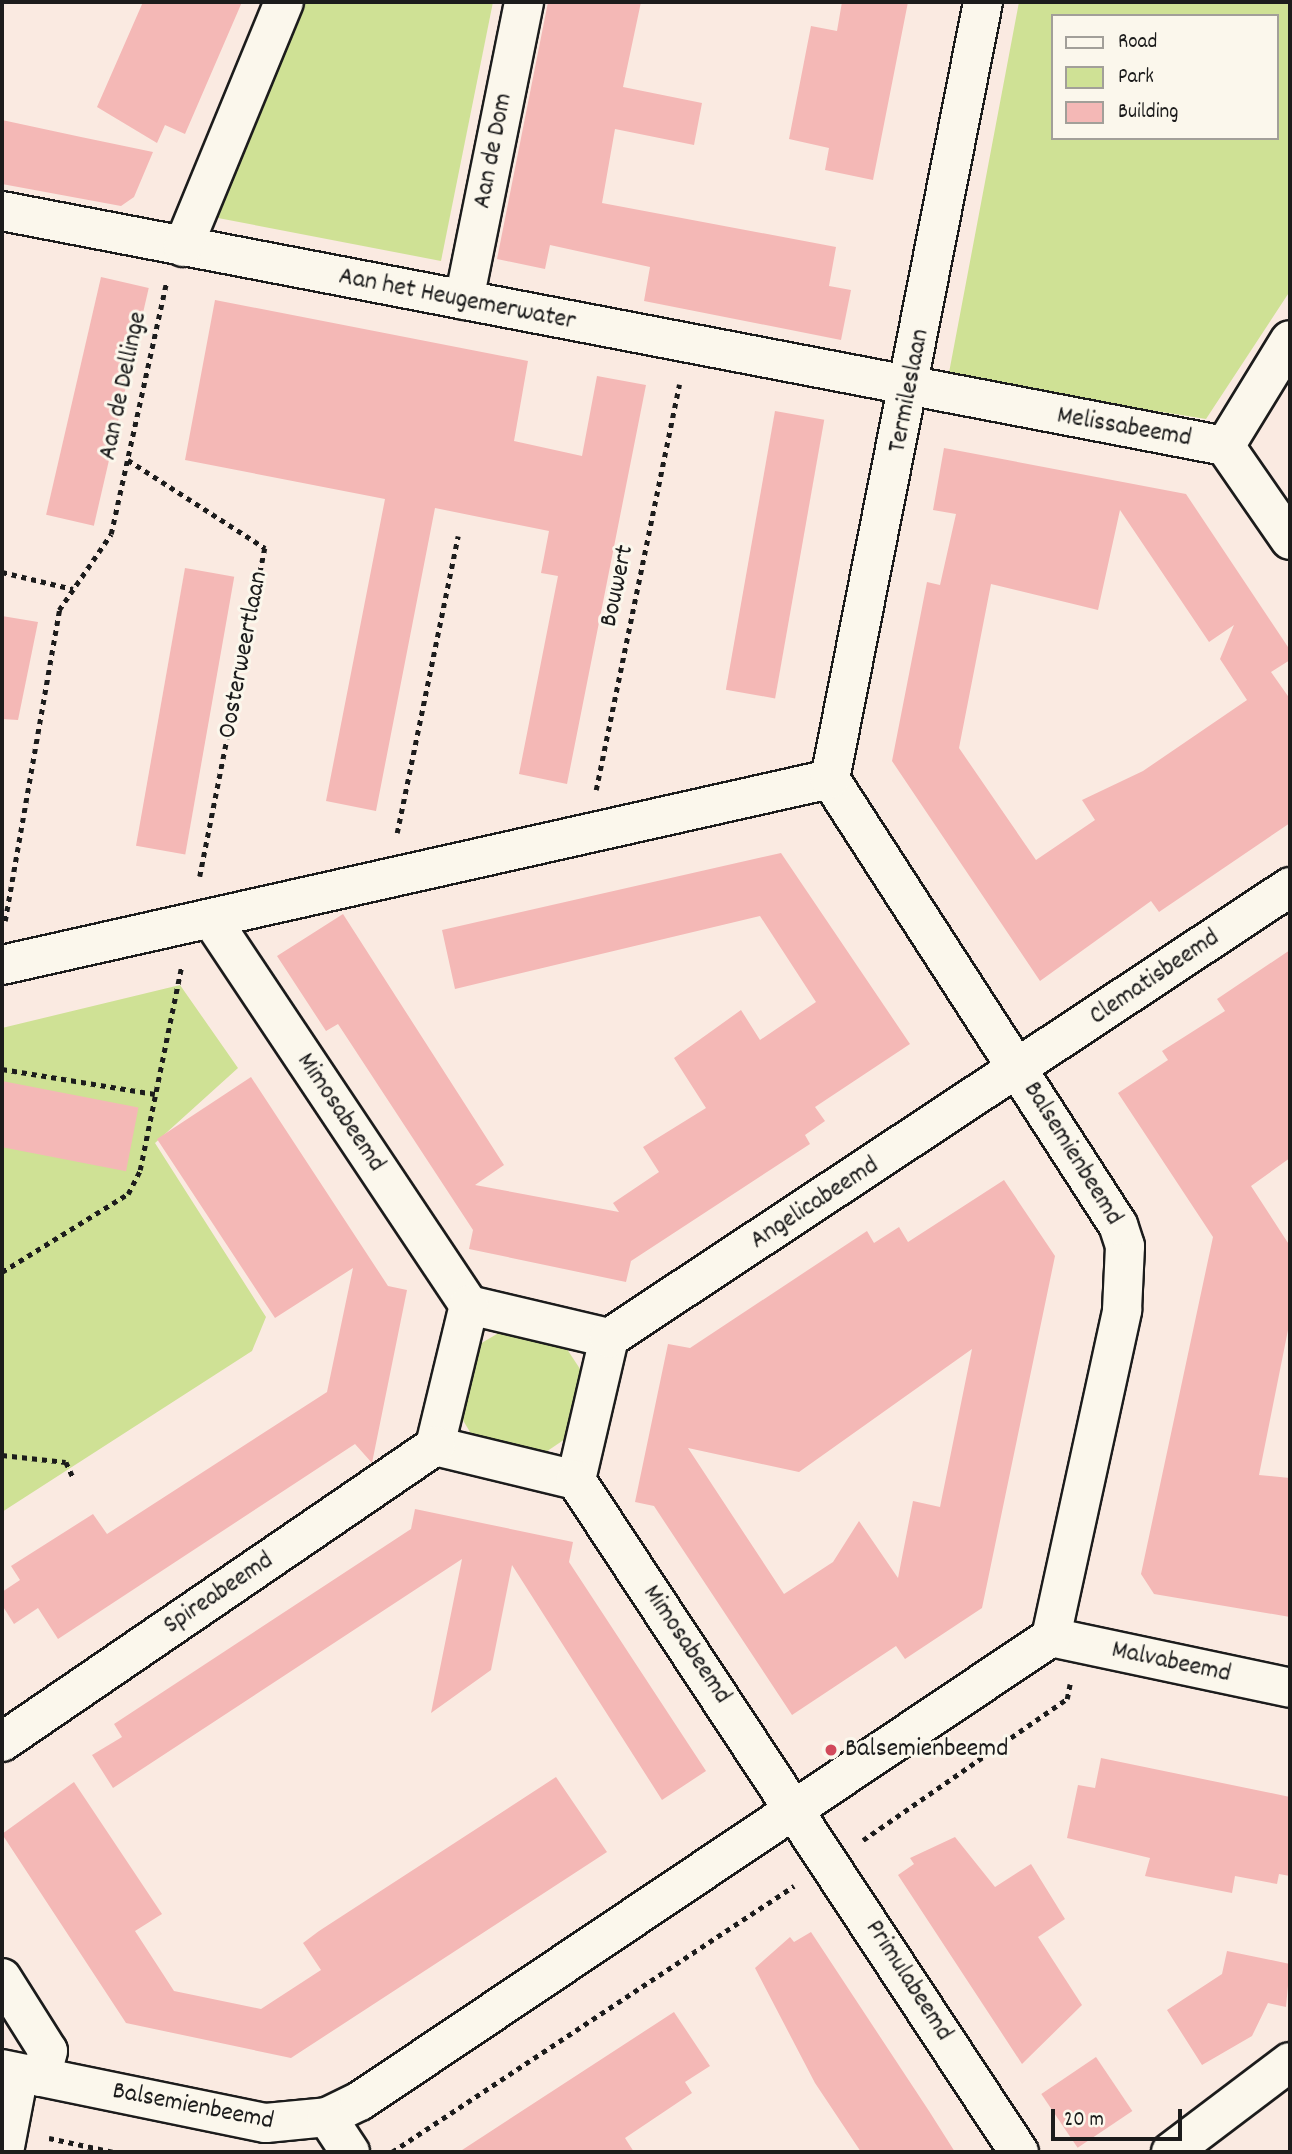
<!DOCTYPE html>
<style>
body{margin:0}
#map{position:relative;width:1292px;height:2154px;overflow:hidden;background:#faeae1;font-family:Dekko,sans-serif}
div>[style]{position:absolute}
.green>*{inset:0;background:#cfe195}
.building>*{inset:0;background:#f4b8b6;transform-origin:0 0}
.path>*{height:4.5px;margin-top:-2.25px;transform-origin:0;background:repeating-linear-gradient(90deg,#1c1c1c 0 5px,transparent 0 10px)}
.roads{filter:drop-shadow(2px 0 #1c1c1c) drop-shadow(-2px 0 #1c1c1c) drop-shadow(0 2px #1c1c1c) drop-shadow(0 -2px #1c1c1c)}
.minor>*{height:38px;margin:-19px;padding:0 19px;transform-origin:19px;border-radius:19px;background:#fbf7ec}
.dots>*{width:19px;height:19px;translate:-50% -50%;box-sizing:border-box;border:4px solid #fbf7ec;border-radius:50%}
span{translate:-50% -50%;white-space:nowrap;text-align:center;line-height:1.15;-webkit-text-stroke:6px #fbf7ec;paint-order:stroke}
.street-label{font-size:26px;color:#1c1c1c}
.poi-label{font-size:26px;color:#1c1c1c}
.left{translate:0 -50%;text-align:left}
.frame{position:absolute;inset:0;border:4px solid #1c1c1c;pointer-events:none}
.legend{position:absolute;left:1051px;top:14px;width:228px;height:126px;box-sizing:border-box;background:#fbf7ec;border:2px solid #a29f99;margin:0;padding:9px 12px;list-style:none;font-size:21px;color:#1c1c1c}
.legend li{display:flex;align-items:center;gap:14px;height:35px}
.legend b{width:35px;border:2px solid #a29f99}
.scale{position:absolute;left:1051px;top:2109px;width:131px;height:32px;box-sizing:border-box;border:4px solid #1c1c1c;border-top:0;padding-left:9px;font-size:21px;line-height:24px;white-space:nowrap;color:#1c1c1c;-webkit-text-stroke:5px #fbf7ec;paint-order:stroke}
</style>
<div id="map">
<div class="green">
<div style="clip-path:polygon(304px 2px,493px 2px,441px 261px,218px 218px)"></div>
<div style="clip-path:polygon(evenodd,1019px 2px,1290px 2px,1290px 291px,1206px 419px,948px 378px,1019px 2px,1052px 16px,1276px 16px,1276px 138px,1052px 138px,1052px 16px)"></div>
<div style="clip-path:polygon(180px 985px,238px 1068px,155px 1143px,266px 1317px,252px 1351px,2px 1512px,2px 1028px)"></div>
<div style="clip-path:polygon(502px 1331px,563px 1343px,582px 1372px,568px 1437px,540px 1456px,476px 1442px,458px 1412px,473px 1348px)"></div>
</div>
<div class="building">
<div style="clip-path:polygon(143px 2px,242px 2px,185px 134px,165px 125px,157px 143px,97px 107px)"></div>
<div style="clip-path:polygon(548px 2px,641px 2px,623px 87px,702px 103px,694px 145px,615px 129px,602px 203px,836px 247px,829px 286px,851px 290px,841px 340px,644px 301px,650px 267px,550px 245px,545px 269px,497px 259px)"></div>
<div style="clip-path:polygon(842px 2px,908px 2px,873px 180px,825px 170px,829px 148px,789px 139px,811px 26px,837px 31px)"></div>
<div style="clip-path:polygon(2px 120px,81px 137px,153px 152px,134px 197px,121px 206px,2px 184px)"></div>
<div style="left:101px;top:277px;width:49px;height:244px;rotate:13deg"></div>
<div style="clip-path:polygon(215px 300px,528px 361px,514px 441px,582px 456px,597px 376px,646px 385px,567px 784px,519px 774px,558px 576px,541px 573px,549px 531px,435px 508px,376px 811px,326px 801px,385px 499px,185px 460px)"></div>
<div style="left:775px;top:411px;width:50px;height:283px;rotate:10deg"></div>
<div style="clip-path:polygon(evenodd,944px 448px,1186px 494px,1290px 650px,1290px 660px,1271px 672px,1290px 699px,1290px 823px,1159px 912px,1151px 901px,1040px 981px,892px 761px,927px 582px,940px 585px,956px 514px,933px 510px,944px 448px,1120px 510px,1209px 642px,1234px 625px,1220px 659px,1247px 700px,1143px 771px,1082px 800px,1095px 820px,1036px 860px,959px 748px,991px 584px,1098px 610px,1120px 510px)"></div>
<div style="left:185px;top:568px;width:50px;height:282px;rotate:10deg"></div>
<div style="clip-path:polygon(2px 616px,38px 622px,18px 720px,2px 719px)"></div>
<div style="clip-path:polygon(781px 853px,910px 1044px,815px 1107px,825px 1121px,805px 1135px,810px 1144px,631px 1261px,626px 1282px,469px 1249px,473px 1230px,376px 1082px,338px 1024px,326px 1031px,277px 956px,343px 914px,504px 1165px,475px 1185px,619px 1212px,613px 1203px,659px 1172px,643px 1147px,706px 1108px,674px 1058px,741px 1010px,760px 1040px,816px 1002px,760px 916px,455px 989px,442px 930px)"></div>
<div style="clip-path:polygon(1290px 950px,1290px 1158px,1251px 1186px,1290px 1246px,1290px 1320px,1259px 1475px,1290px 1478px,1290px 1617px,1154px 1594px,1141px 1574px,1213px 1237px,1118px 1093px,1168px 1060px,1162px 1051px,1225px 1011px,1217px 999px)"></div>
<div style="clip-path:polygon(251px 1077px,388px 1286px,407px 1290px,372px 1463px,355px 1444px,58px 1639px,38px 1608px,14px 1624px,2px 1605px,2px 1592px,20px 1580px,11px 1566px,93px 1514px,107px 1534px,327px 1392px,353px 1268px,275px 1318px,157px 1139px)"></div>
<div style="left:2px;top:1081px;width:139px;height:65px;rotate:11deg"></div>
<div style="clip-path:polygon(evenodd,1004px 1180px,1055px 1256px,982px 1608px,905px 1659px,896px 1646px,792px 1715px,654px 1506px,635px 1502px,668px 1344px,690px 1348px,867px 1231px,874px 1243px,899px 1227px,908px 1242px,1004px 1180px,972px 1349px,940px 1507px,913px 1501px,898px 1578px,859px 1521px,833px 1562px,784px 1594px,688px 1448px,799px 1472px,972px 1349px)"></div>
<div style="clip-path:polygon(415px 1509px,573px 1542px,569px 1562px,706px 1771px,662px 1800px,512px 1565px,491px 1670px,431px 1713px,462px 1559px,113px 1788px,92px 1755px,122px 1737px,114px 1724px,411px 1529px)"></div>
<div style="clip-path:polygon(1101px 1758px,1290px 1797px,1290px 1876px,1279px 1874px,1277px 1884px,1235px 1876px,1232px 1893px,1145px 1876px,1150px 1858px,1067px 1838px,1078px 1785px,1095px 1788px)"></div>
<div style="clip-path:polygon(556px 1777px,607px 1852px,291px 2058px,126px 2023px,2px 1834px,74px 1782px,162px 1914px,135px 1931px,174px 1991px,261px 2009px,321px 1970px,303px 1943px,319px 1931px)"></div>
<div style="clip-path:polygon(955px 1837px,995px 1887px,1031px 1864px,1065px 1919px,1038px 1937px,1082px 2005px,1022px 2064px,898px 1875px,914px 1864px,910px 1858px)"></div>
<div style="clip-path:polygon(811px 1932px,929px 2111px,955px 2152px,861px 2152px,815px 2083px,755px 1968px,790px 1937px,794px 1942px)"></div>
<div style="clip-path:polygon(1227px 1951px,1290px 1964px,1286px 2007px,1268px 2003px,1252px 2036px,1202px 2065px,1167px 2010px,1222px 1974px)"></div>
<div style="clip-path:polygon(674px 2012px,710px 2066px,685px 2082px,692px 2093px,625px 2138px,634px 2152px,459px 2152px)"></div>
<div style="left:1096px;top:2057px;width:65px;height:66px;rotate:56deg"></div>
</div>
<div class="path">
<div style="left:128px;top:460px;width:163px;rotate:32.7deg"></div>
<div style="left:265px;top:548px;width:335px;rotate:101.2deg"></div>
<div style="left:2px;top:572px;width:73px;rotate:13.5deg"></div>
<div style="left:596px;top:790px;width:414px;rotate:-78.4deg"></div>
<div style="left:397px;top:833px;width:303px;rotate:-78.4deg"></div>
<div style="left:5px;top:921px;width:316px;rotate:-80.1deg"></div>
<div style="left:59px;top:610px;width:92px;rotate:-55.6deg"></div>
<div style="left:111px;top:534px;width:256px;rotate:-77.6deg"></div>
<div style="left:2px;top:1069px;width:155px;rotate:9.3deg"></div>
<div style="left:2px;top:1272px;width:148px;rotate:-31.8deg"></div>
<div style="left:128px;top:1194px;width:27px;rotate:-63deg"></div>
<div style="left:140px;top:1170px;width:206px;rotate:-78.5deg"></div>
<div style="left:2px;top:1455px;width:64px;rotate:6.2deg"></div>
<div style="left:66px;top:1462px;width:19px;rotate:65deg"></div>
<div style="left:863px;top:1840px;width:248px;rotate:-34.7deg"></div>
<div style="left:1067px;top:1699px;width:15px;rotate:-79deg"></div>
<div style="left:49px;top:2138px;width:66px;rotate:12.3deg"></div>
<div style="left:392px;top:2152px;width:482px;rotate:-33.5deg"></div>
</div>
<div class="roads">
<div class="minor">
<div style="left:2px;top:211px;width:1245px;rotate:10.88deg"></div>
<div style="left:1225px;top:446px;width:114px;rotate:55.3deg"></div>
<div style="left:183px;top:247px;width:265px;rotate:-67.6deg"></div>
<div style="left:464px;top:300px;width:304px;rotate:-78.6deg"></div>
<div style="left:1225px;top:446px;width:124px;rotate:-58.5deg"></div>
<div style="left:212px;top:920px;width:463px;rotate:56.3deg"></div>
<div style="left:469px;top:1305px;width:144px;rotate:13.3deg"></div>
<div style="left:609px;top:1338px;width:146px;rotate:103.1deg"></div>
<div style="left:2px;top:965px;width:849px;rotate:-12.66deg"></div>
<div style="left:469px;top:1305px;width:145px;rotate:103.6deg"></div>
<div style="left:435px;top:1446px;width:145px;rotate:13.6deg"></div>
<div style="left:576px;top:1480px;width:805px;rotate:56.61deg"></div>
<div style="left:609px;top:1338px;width:817px;rotate:-33.51deg"></div>
<div style="left:1051px;top:1637px;width:244px;rotate:12deg"></div>
<div style="left:2px;top:1742px;width:525px;rotate:-34.36deg"></div>
<div style="left:2px;top:1978px;width:86px;rotate:57.8deg"></div>
<div style="left:48px;top:2051px;width:27px;rotate:105deg"></div>
<div style="left:2px;top:2069px;width:269px;rotate:11.6deg"></div>
<div style="left:266px;top:2123px;width:61px;rotate:-5.6deg"></div>
<div style="left:327px;top:2117px;width:37px;rotate:-26deg"></div>
<div style="left:360px;top:2101px;width:832px;rotate:-33.88deg"></div>
<div style="left:1051px;top:1637px;width:335px;rotate:-77.7deg"></div>
<div style="left:1122px;top:1310px;width:64px;rotate:-87.3deg"></div>
<div style="left:1125px;top:1246px;width:22px;rotate:-108deg"></div>
<div style="left:1118px;top:1225px;width:531px;rotate:-122.85deg"></div>
<div style="left:830px;top:779px;width:792px;rotate:-78.86deg"></div>
<div style="left:327px;top:2117px;width:42px;rotate:56.7deg"></div>
<div style="left:4px;top:2152px;width:80px;rotate:-79.2deg"></div>
<div style="left:1171px;top:2152px;width:149px;rotate:-37.1deg"></div>
</div>
</div>
<div class="dots">
<div style="left:831px;top:1750px;background:#d1495b"></div>
</div>
<div class="street-label">
<span style="left:494px;top:151px;rotate:-79deg">Aan de Dom</span>
<span style="left:457px;top:300px;rotate:11deg">Aan het Heugemerwater</span>
<span style="left:124px;top:386px;rotate:-78deg">Aan de Dellinge</span>
<span style="left:910px;top:391px;rotate:-79deg">Termileslaan</span>
<span style="left:1124px;top:428px;rotate:10deg">Melissabeemd</span>
<span style="left:618px;top:586px;rotate:-78deg">Bouwert</span>
<span style="left:244px;top:655px;rotate:-79deg">Oosterweertlaan</span>
<span style="left:1155px;top:978px;rotate:-34deg">Clematisbeemd</span>
<span style="left:340px;top:1113px;rotate:56deg">Mimosabeemd</span>
<span style="left:1072px;top:1154px;rotate:58deg">Balsemienbeemd</span>
<span style="left:815px;top:1204px;rotate:-33deg">Angelicabeemd</span>
<span style="left:219px;top:1594px;rotate:-34deg">Spireabeemd</span>
<span style="left:686px;top:1645px;rotate:56deg">Mimosabeemd</span>
<span style="left:1171px;top:1663px;rotate:12deg">Malvabeemd</span>
<span style="left:908px;top:1981px;rotate:57deg">Primulabeemd</span>
<span style="left:193px;top:2107px;rotate:11deg">Balsemienbeemd</span>
</div>
<div class="poi-label">
<span class="left" style="left:845px;top:1750px">Balsemienbeemd</span>
</div>
<div class="frame"></div>
<ul class="legend">
<li><b style="height:9px;background:#fbf7ec"></b>Road</li>
<li><b style="height:19px;background:#cfe195"></b>Park</li>
<li><b style="height:19px;background:#f4b8b6"></b>Building</li>
</ul>
<div class="scale">20 m</div>
</div>
